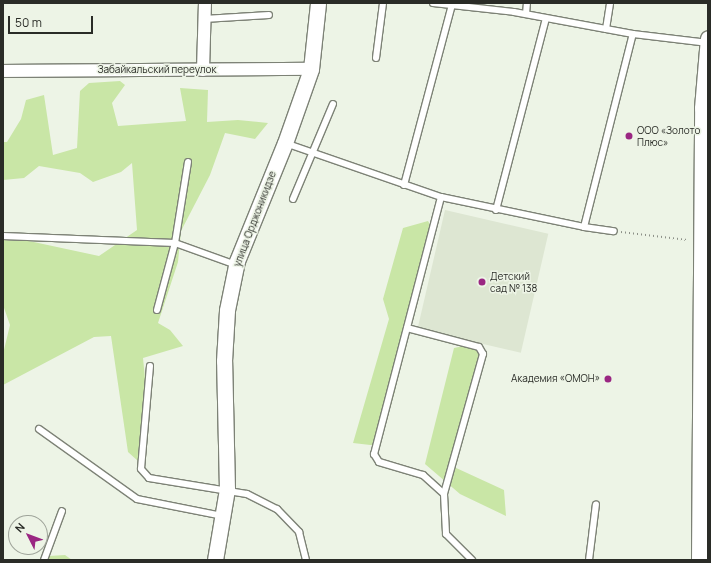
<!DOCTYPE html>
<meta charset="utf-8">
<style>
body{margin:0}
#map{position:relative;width:711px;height:563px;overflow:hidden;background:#edf4e6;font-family:Manrope,sans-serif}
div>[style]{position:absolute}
.built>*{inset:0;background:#dde6d2;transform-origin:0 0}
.green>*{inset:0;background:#c9e6a6}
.path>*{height:2px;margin-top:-1px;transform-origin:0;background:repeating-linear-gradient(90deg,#8d9188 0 1px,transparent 0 4px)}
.roads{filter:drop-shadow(1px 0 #7d8276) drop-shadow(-1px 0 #7d8276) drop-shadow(0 1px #7d8276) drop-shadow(0 -1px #7d8276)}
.service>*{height:6px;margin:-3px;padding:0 3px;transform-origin:3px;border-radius:3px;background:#fff}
.minor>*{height:12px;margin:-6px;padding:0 6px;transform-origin:6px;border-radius:6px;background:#fff}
.tertiary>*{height:15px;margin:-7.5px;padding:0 7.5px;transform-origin:7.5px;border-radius:7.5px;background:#fff}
.dots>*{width:11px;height:11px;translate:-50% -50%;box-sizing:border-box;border:2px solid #edf4e6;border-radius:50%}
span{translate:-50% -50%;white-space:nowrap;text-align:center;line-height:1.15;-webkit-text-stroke:3px #edf4e6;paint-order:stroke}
.street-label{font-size:10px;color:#2a2c27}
.poi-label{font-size:10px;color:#2a2c27}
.left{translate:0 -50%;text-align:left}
.right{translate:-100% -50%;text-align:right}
.frame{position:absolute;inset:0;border:4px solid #2a2c27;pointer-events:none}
.north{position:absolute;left:8px;top:515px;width:40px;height:40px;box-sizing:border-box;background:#edf4e6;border:1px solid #9fa49a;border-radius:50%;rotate:312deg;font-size:11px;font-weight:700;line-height:16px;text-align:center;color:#2a2c27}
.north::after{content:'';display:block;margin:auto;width:14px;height:18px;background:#9a2682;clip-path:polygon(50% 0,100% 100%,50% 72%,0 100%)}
.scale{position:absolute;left:8px;top:16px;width:85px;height:18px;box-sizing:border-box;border:2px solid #2a2c27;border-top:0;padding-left:5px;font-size:12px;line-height:14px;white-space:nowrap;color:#2a2c27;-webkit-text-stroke:3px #edf4e6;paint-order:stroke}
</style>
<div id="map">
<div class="built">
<div style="left:445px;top:210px;width:106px;height:122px;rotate:13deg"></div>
</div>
<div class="green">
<div style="clip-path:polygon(120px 81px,125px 85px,112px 103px,118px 126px,186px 121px,180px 88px,208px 90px,207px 122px,238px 120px,268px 123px,255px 139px,225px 133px,210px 175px,181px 231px,178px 262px,158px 323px,170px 330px,183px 346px,143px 358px,148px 409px,138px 461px,128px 452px,111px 336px,94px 337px,3px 385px,3px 354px,10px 325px,3px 305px,3px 240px,29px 241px,99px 256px,137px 230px,132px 163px,121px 172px,93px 182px,80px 173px,39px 166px,24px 178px,3px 180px,3px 142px,7px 142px,21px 119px,26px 100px,44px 95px,53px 155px,77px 148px,80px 91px,89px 83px)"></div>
<div style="clip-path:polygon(428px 221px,435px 233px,422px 286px,406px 332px,395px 391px,379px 446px,353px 443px,389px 319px,383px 299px,403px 228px)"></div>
<div style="clip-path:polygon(468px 345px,483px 354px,454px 467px,504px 490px,506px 516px,460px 494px,425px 464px,454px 348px)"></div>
<div style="clip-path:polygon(65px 555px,72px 560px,48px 560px,49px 556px)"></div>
</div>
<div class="path">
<div style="left:621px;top:232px;width:67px;rotate:6.8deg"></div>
</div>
<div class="roads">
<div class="service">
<div style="left:433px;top:3px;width:81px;rotate:6.3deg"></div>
<div style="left:514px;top:12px;width:121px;rotate:10.5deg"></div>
<div style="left:633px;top:34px;width:76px;rotate:6.8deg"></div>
<div style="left:526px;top:14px;width:11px;rotate:-85deg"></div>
<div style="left:204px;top:19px;width:65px;rotate:-3.5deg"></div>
<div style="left:606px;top:29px;width:26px;rotate:-81deg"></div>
<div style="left:376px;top:58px;width:55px;rotate:-82.7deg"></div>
<div style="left:285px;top:143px;width:165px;rotate:19.1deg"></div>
<div style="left:441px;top:197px;width:146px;rotate:11.8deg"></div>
<div style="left:584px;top:227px;width:30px;rotate:8deg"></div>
<div style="left:404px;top:185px;width:186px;rotate:-75.1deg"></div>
<div style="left:441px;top:197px;width:266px;rotate:104.6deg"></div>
<div style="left:374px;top:454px;width:9px;rotate:58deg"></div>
<div style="left:379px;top:462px;width:46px;rotate:16.5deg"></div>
<div style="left:423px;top:475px;width:28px;rotate:42deg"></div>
<div style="left:444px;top:494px;width:40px;rotate:87.1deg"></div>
<div style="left:446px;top:534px;width:37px;rotate:45deg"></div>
<div style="left:293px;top:199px;width:103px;rotate:-67.2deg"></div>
<div style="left:496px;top:210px;width:198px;rotate:-75.4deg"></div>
<div style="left:584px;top:227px;width:199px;rotate:-75.8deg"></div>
<div style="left:3px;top:236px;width:172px;rotate:2.3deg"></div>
<div style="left:175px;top:243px;width:65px;rotate:19.8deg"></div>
<div style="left:157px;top:310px;width:69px;rotate:-75deg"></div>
<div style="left:175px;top:243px;width:82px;rotate:-80.9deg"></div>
<div style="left:407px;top:328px;width:74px;rotate:14.8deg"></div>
<div style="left:479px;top:347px;width:8px;rotate:60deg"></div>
<div style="left:483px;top:354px;width:145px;rotate:105.6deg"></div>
<div style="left:150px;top:366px;width:103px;rotate:95deg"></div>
<div style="left:141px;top:469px;width:12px;rotate:48deg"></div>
<div style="left:149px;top:478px;width:99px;rotate:9.3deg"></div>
<div style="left:247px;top:494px;width:34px;rotate:27deg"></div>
<div style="left:277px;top:509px;width:32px;rotate:46deg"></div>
<div style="left:299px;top:532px;width:29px;rotate:76deg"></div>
<div style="left:39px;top:429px;width:120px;rotate:35.5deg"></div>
<div style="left:137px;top:499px;width:88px;rotate:11.2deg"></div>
<div style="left:44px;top:560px;width:52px;rotate:-69.8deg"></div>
<div style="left:589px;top:560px;width:56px;rotate:-82.9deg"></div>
</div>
<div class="minor">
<div style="left:203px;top:70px;width:67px;rotate:-88.3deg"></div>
<div style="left:3px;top:71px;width:308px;rotate:-0.4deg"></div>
</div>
<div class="tertiary">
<div style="left:215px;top:560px;width:72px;rotate:-80.4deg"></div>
<div style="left:227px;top:489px;width:128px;rotate:-91.3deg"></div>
<div style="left:224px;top:361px;width:51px;rotate:-86.6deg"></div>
<div style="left:227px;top:310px;width:50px;rotate:-78.5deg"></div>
<div style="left:237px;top:261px;width:127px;rotate:-67.9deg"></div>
<div style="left:285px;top:143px;width:78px;rotate:-70.6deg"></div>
<div style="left:311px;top:69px;width:66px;rotate:-83.9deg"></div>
<div style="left:699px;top:560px;width:452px;rotate:-89.6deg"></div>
<div style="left:702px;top:108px;width:70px;rotate:-85.1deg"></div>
</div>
</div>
<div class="dots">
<div style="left:629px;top:136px;background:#9a2682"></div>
<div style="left:482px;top:282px;background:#9a2682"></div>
<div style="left:608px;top:379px;background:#9a2682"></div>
</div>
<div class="street-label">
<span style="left:157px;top:70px">Забайкальский переулок</span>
<span style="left:255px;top:219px;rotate:-69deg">улица Орджоникидзе</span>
</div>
<div class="poi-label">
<span class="left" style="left:637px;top:136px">ООО «Золото<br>Плюс»</span>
<span class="left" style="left:490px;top:282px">Детский<br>сад № 138</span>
<span class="right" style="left:600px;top:379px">Академия «ОМОН»</span>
</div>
<div class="frame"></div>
<div class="north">N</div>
<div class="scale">50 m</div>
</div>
